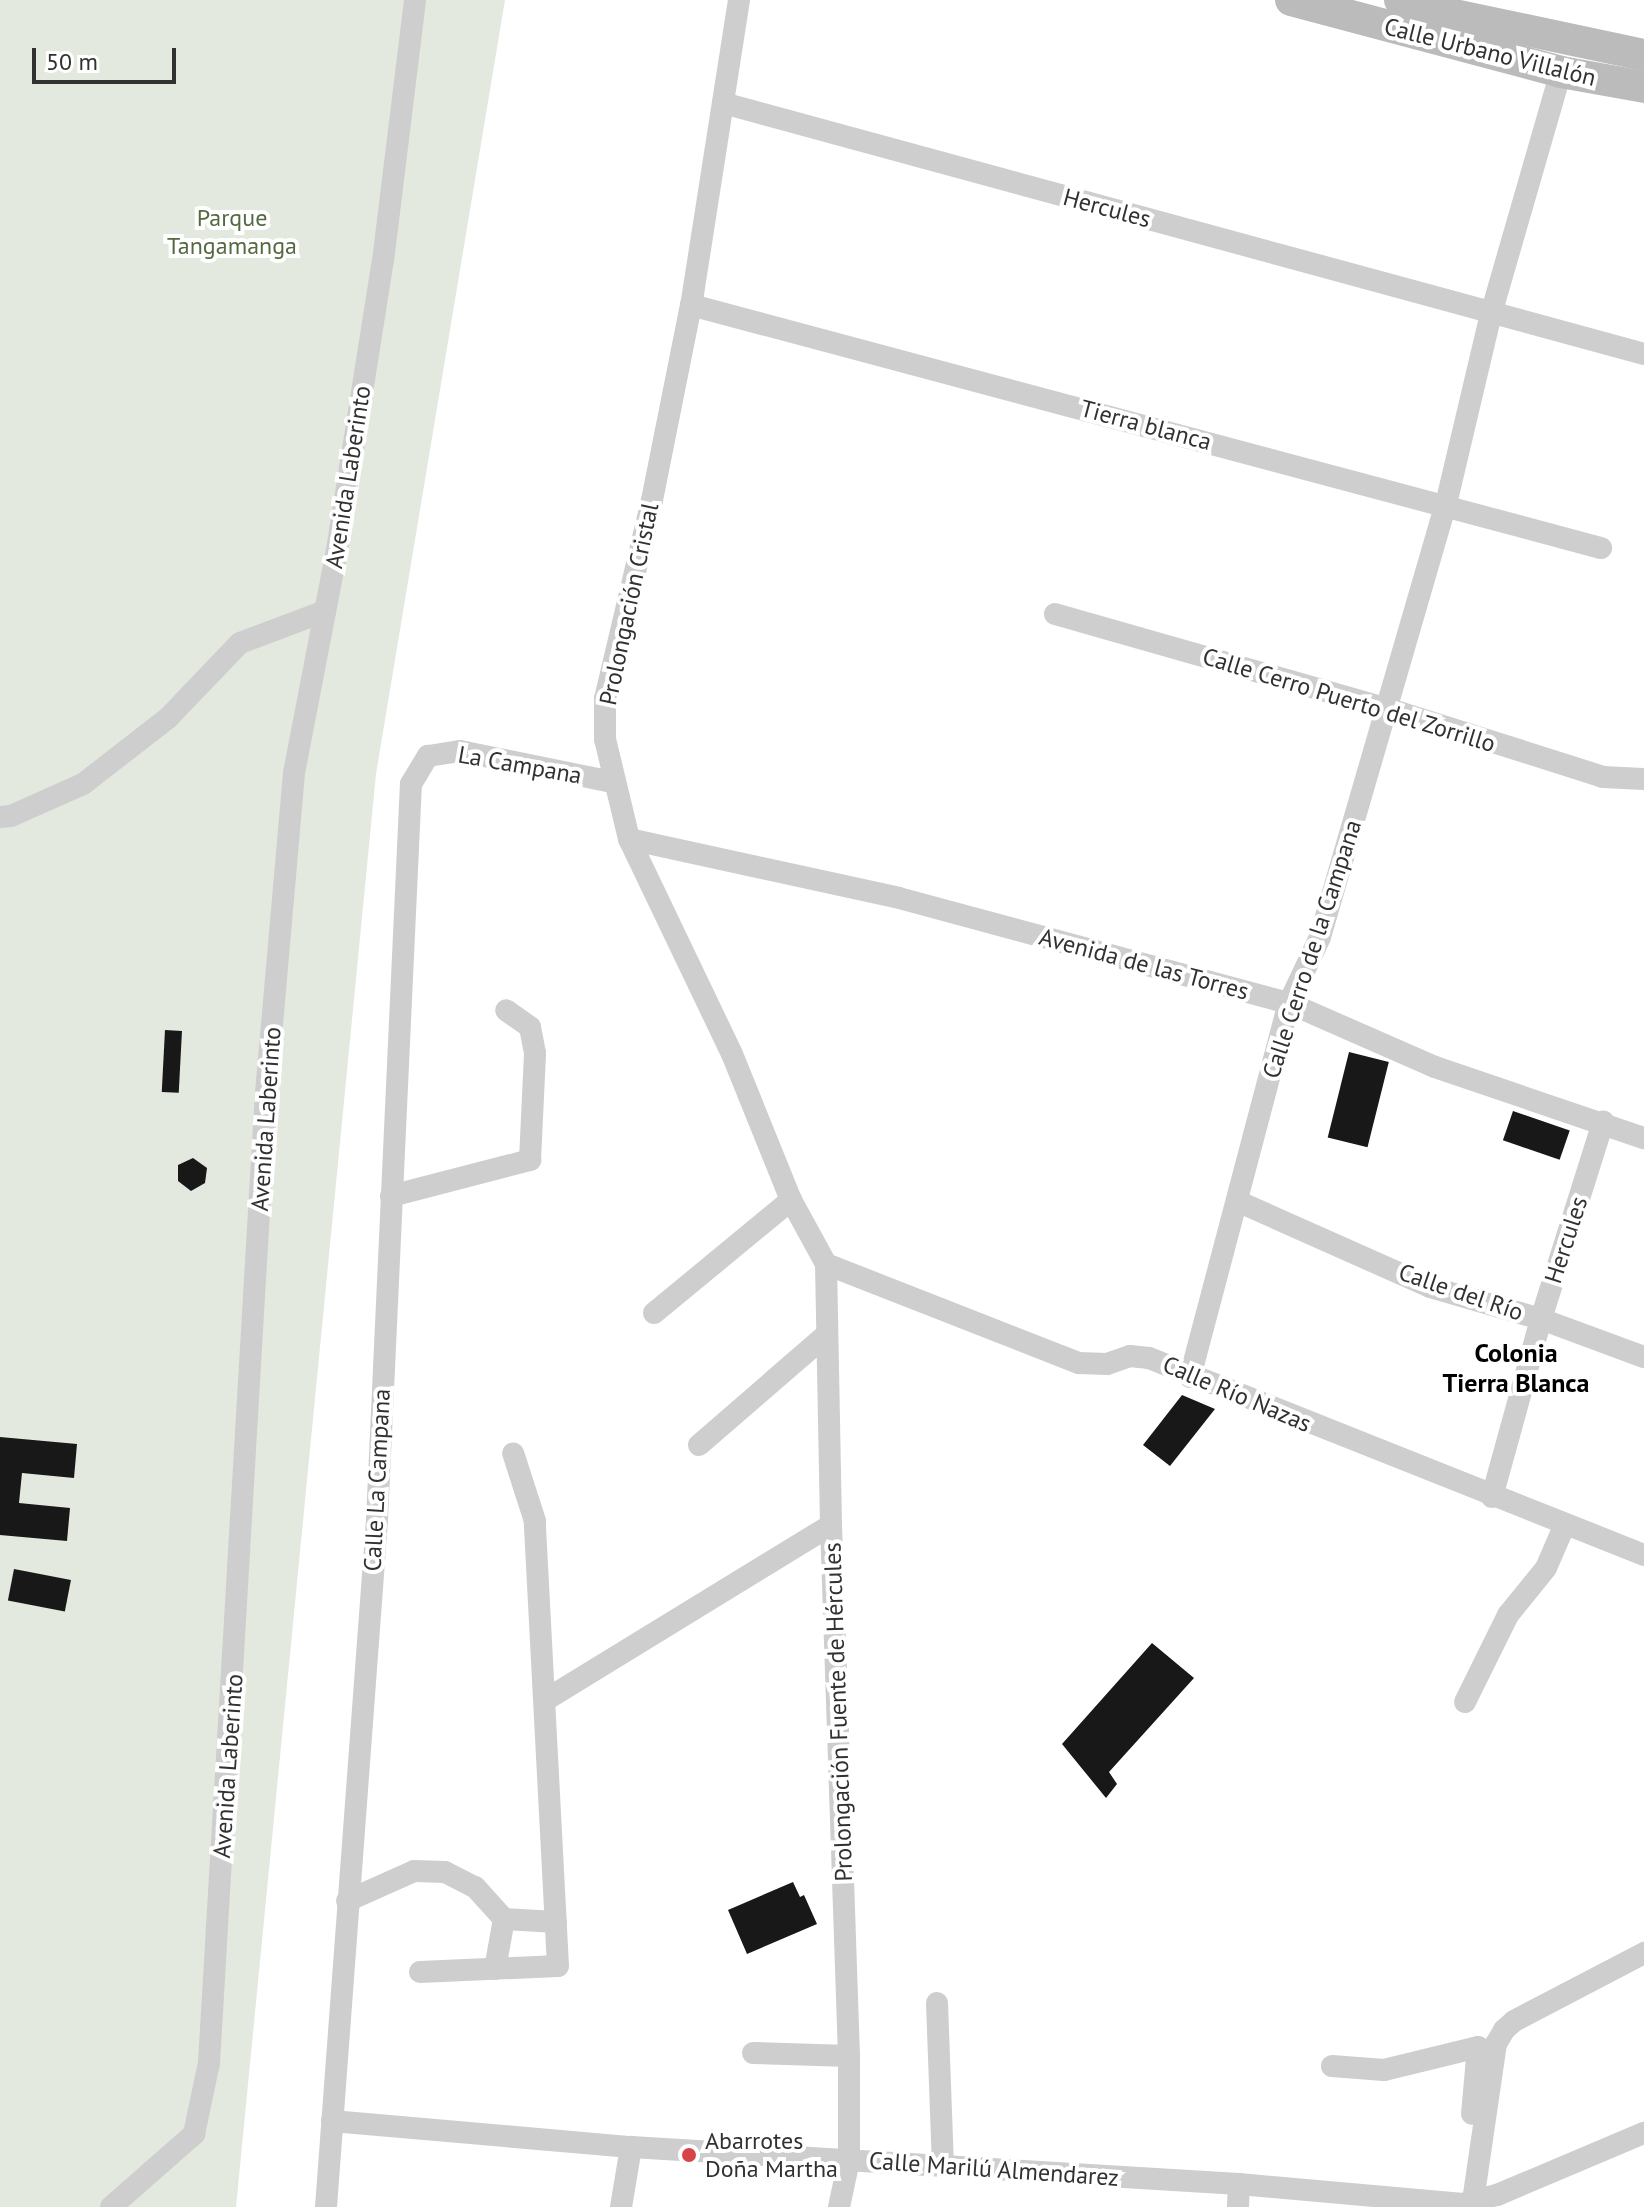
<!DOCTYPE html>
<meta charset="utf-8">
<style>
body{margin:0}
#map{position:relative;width:1644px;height:2207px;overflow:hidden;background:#fff;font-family:"PT Sans",sans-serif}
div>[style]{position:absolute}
.green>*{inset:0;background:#e3e9de}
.building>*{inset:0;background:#181818;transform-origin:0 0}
.street>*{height:22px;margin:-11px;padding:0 11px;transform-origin:11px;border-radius:11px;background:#cecece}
.secondary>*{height:32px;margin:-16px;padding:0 16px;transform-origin:16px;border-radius:16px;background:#bbb}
.dots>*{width:22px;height:22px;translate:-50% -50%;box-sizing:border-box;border:4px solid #fff;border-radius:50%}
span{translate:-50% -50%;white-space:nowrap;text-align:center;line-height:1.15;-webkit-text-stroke:8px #fff;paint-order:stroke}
.street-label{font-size:24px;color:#313131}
.park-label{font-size:24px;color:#536a41}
.poi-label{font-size:24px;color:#313131}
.left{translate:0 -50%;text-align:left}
.neighbourhood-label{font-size:26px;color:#000;font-weight:700}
.scale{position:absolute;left:32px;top:48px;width:144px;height:36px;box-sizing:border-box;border:4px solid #313131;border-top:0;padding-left:10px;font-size:24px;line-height:28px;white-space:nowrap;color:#313131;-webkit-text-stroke:6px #fff;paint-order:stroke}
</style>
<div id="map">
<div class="green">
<div style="clip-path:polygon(0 0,505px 0,376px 774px,236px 2207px,0 2207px)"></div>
</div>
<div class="building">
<div style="left:165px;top:1030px;width:17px;height:62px;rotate:3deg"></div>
<div style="left:1349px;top:1052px;width:41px;height:88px;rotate:14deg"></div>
<div style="left:1513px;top:1111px;width:60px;height:31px;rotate:19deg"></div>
<div style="clip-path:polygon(193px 1158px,207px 1168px,205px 1183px,191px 1191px,178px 1181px,178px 1165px)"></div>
<div style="clip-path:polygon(1182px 1395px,1215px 1409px,1170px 1466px,1143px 1445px)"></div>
<div style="clip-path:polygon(0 1437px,77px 1444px,74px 1478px,22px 1473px,19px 1503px,70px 1508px,67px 1541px,0 1535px)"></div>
<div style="left:14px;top:1569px;width:58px;height:32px;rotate:11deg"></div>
<div style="clip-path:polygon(1152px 1643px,1194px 1678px,1109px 1772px,1117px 1784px,1106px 1798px,1062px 1744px)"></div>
<div style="clip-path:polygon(793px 1882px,800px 1897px,804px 1895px,817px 1924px,747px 1954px,728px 1910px)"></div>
</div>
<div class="street">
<div style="left:739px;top:0;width:309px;rotate:98.9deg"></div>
<div style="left:691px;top:305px;width:199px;rotate:101.3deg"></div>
<div style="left:652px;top:500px;width:204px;rotate:103.3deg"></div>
<div style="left:605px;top:699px;width:40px;rotate:90deg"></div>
<div style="left:605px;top:739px;width:103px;rotate:76.5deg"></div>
<div style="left:629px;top:839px;width:238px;rotate:64.4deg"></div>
<div style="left:732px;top:1054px;width:157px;rotate:68deg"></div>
<div style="left:791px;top:1200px;width:73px;rotate:61.3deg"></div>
<div style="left:826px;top:1264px;width:261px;rotate:88.9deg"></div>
<div style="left:831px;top:1525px;width:531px;rotate:88.06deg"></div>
<div style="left:849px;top:2056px;width:104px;rotate:90deg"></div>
<div style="left:849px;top:2160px;width:48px;rotate:102deg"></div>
<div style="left:723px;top:103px;width:955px;rotate:15.24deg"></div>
<div style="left:691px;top:305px;width:942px;rotate:14.95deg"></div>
<div style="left:1055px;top:614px;width:344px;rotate:15.9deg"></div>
<div style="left:1386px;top:708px;width:228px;rotate:17.6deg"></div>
<div style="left:1603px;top:777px;width:41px;rotate:2.8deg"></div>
<div style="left:0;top:817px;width:11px;rotate:-5deg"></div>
<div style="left:11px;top:816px;width:79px;rotate:-24deg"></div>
<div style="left:83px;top:784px;width:108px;rotate:-37.8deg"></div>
<div style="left:168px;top:718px;width:104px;rotate:-46.2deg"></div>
<div style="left:240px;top:643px;width:91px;rotate:-20.6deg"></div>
<div style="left:629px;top:839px;width:276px;rotate:12.3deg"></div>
<div style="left:899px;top:898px;width:404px;rotate:15.1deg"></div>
<div style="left:1289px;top:1003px;width:159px;rotate:23.7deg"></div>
<div style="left:1435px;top:1067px;width:221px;rotate:18.8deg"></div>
<div style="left:391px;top:1196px;width:144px;rotate:-14.5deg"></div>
<div style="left:530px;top:1160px;width:107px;rotate:-87.3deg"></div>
<div style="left:535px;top:1053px;width:26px;rotate:-101deg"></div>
<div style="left:530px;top:1027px;width:29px;rotate:-145deg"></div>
<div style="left:1237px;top:1201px;width:211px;rotate:24deg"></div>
<div style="left:1430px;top:1287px;width:116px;rotate:16.1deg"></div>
<div style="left:1541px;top:1319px;width:110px;rotate:20.3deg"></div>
<div style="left:826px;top:1264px;width:272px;rotate:21.4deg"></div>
<div style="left:1079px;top:1363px;width:28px;rotate:2deg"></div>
<div style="left:1107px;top:1364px;width:24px;rotate:-19deg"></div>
<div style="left:1130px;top:1356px;width:19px;rotate:6deg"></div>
<div style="left:1149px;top:1358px;width:533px;rotate:21.7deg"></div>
<div style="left:654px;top:1313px;width:178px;rotate:-39.5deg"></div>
<div style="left:1190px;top:1377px;width:387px;rotate:-75.2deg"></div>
<div style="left:1289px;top:1003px;width:73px;rotate:-64.8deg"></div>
<div style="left:1320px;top:937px;width:451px;rotate:-73.8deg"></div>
<div style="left:1446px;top:504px;width:195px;rotate:-76.7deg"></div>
<div style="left:1491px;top:314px;width:252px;rotate:-73.9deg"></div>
<div style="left:699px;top:1445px;width:169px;rotate:-40.9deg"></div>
<div style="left:1492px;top:1497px;width:185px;rotate:-74.6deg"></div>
<div style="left:1541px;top:1319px;width:207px;rotate:-72.5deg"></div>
<div style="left:547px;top:1699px;width:333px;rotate:-31.5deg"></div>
<div style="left:1465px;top:1702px;width:97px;rotate:-63.7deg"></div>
<div style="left:1508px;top:1615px;width:60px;rotate:-51deg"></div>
<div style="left:1546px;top:1568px;width:48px;rotate:-66.6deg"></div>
<div style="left:347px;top:1901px;width:73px;rotate:-24.1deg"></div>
<div style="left:414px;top:1871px;width:31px;rotate:2deg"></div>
<div style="left:445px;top:1872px;width:34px;rotate:27deg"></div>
<div style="left:475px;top:1887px;width:43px;rotate:47.8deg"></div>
<div style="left:504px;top:1919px;width:52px;rotate:3.3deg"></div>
<div style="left:495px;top:1969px;width:51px;rotate:-79.8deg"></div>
<div style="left:420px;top:1972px;width:138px;rotate:-2.5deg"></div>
<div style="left:558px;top:1966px;width:446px;rotate:-93deg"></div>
<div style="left:535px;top:1521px;width:71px;rotate:-107.9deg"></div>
<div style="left:937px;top:2003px;width:162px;rotate:87.9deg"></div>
<div style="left:753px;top:2053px;width:96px;rotate:1.8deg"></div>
<div style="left:1332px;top:2066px;width:52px;rotate:4.4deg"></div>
<div style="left:1384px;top:2070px;width:97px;rotate:-13.7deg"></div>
<div style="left:1478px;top:2047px;width:67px;rotate:95.1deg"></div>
<div style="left:332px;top:2121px;width:300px;rotate:5deg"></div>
<div style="left:631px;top:2147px;width:609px;rotate:3.48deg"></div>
<div style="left:1239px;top:2184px;width:225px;rotate:5.1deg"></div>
<div style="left:1463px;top:2204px;width:35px;rotate:-15deg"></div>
<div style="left:1497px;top:2195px;width:160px;rotate:-22.9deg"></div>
<div style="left:1473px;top:2201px;width:159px;rotate:-81.7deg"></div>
<div style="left:1496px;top:2044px;width:16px;rotate:-60deg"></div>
<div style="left:1504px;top:2030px;width:13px;rotate:-42deg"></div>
<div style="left:1514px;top:2021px;width:147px;rotate:-27.6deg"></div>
<div style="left:111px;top:2207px;width:111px;rotate:-41.3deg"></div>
<div style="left:194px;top:2134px;width:73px;rotate:-78.1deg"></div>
<div style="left:209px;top:2063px;width:972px;rotate:-86.64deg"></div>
<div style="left:266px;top:1093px;width:321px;rotate:-85deg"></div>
<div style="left:294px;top:773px;width:227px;rotate:-79.1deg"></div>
<div style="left:337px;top:550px;width:293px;rotate:-81deg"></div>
<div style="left:383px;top:261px;width:263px;rotate:-83deg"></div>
<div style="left:326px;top:2207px;width:689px;rotate:-85.75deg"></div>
<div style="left:377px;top:1520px;width:737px;rotate:-87.36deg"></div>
<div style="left:411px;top:784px;width:33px;rotate:-59deg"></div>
<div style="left:428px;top:756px;width:32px;rotate:-9deg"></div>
<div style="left:460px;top:751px;width:155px;rotate:11.5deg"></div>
<div style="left:621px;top:2207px;width:61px;rotate:-80.5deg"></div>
<div style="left:1238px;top:2207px;width:23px;rotate:-88deg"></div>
</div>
<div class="secondary">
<div style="left:1291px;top:0;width:279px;rotate:14.9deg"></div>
<div style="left:1561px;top:72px;width:84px;rotate:10.2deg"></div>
<div style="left:1400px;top:0;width:42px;rotate:16.7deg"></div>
<div style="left:1440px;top:12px;width:208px;rotate:11.9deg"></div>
</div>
<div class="dots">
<div style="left:689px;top:2155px;background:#d84348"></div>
</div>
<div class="street-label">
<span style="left:1490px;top:52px;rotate:14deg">Calle Urbano Villalón</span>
<span style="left:1107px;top:208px;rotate:15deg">Hercules</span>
<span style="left:1146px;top:425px;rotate:15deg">Tierra blanca</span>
<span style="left:348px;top:477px;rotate:-81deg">Avenida Laberinto</span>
<span style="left:629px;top:604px;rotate:-78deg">Prolongación Cristal</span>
<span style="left:1349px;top:700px;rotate:17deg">Calle Cerro Puerto del Zorrillo</span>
<span style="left:520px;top:765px;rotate:10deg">La Campana</span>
<span style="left:1312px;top:949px;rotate:-72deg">Calle Cerro de la Campana</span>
<span style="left:1144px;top:964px;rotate:15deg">Avenida de las Torres</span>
<span style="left:266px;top:1119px;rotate:-86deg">Avenida Laberinto</span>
<span style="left:1566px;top:1240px;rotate:-72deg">Hercules</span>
<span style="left:1461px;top:1292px;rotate:19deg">Calle del Río</span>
<span style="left:1237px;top:1394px;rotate:23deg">Calle Río Nazas</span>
<span style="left:377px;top:1480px;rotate:-87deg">Calle La Campana</span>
<span style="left:838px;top:1712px;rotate:-92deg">Prolongación Fuente de Hércules</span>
<span style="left:228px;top:1766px;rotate:-86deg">Avenida Laberinto</span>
<span style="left:994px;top:2169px;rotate:4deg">Calle Marilú Almendarez</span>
</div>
<div class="park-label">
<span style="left:232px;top:232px">Parque<br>Tangamanga</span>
</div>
<div class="poi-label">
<span class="left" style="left:705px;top:2155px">Abarrotes<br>Doña Martha</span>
</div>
<div class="neighbourhood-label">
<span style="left:1516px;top:1368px">Colonia<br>Tierra Blanca</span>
</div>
<div class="scale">50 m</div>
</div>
